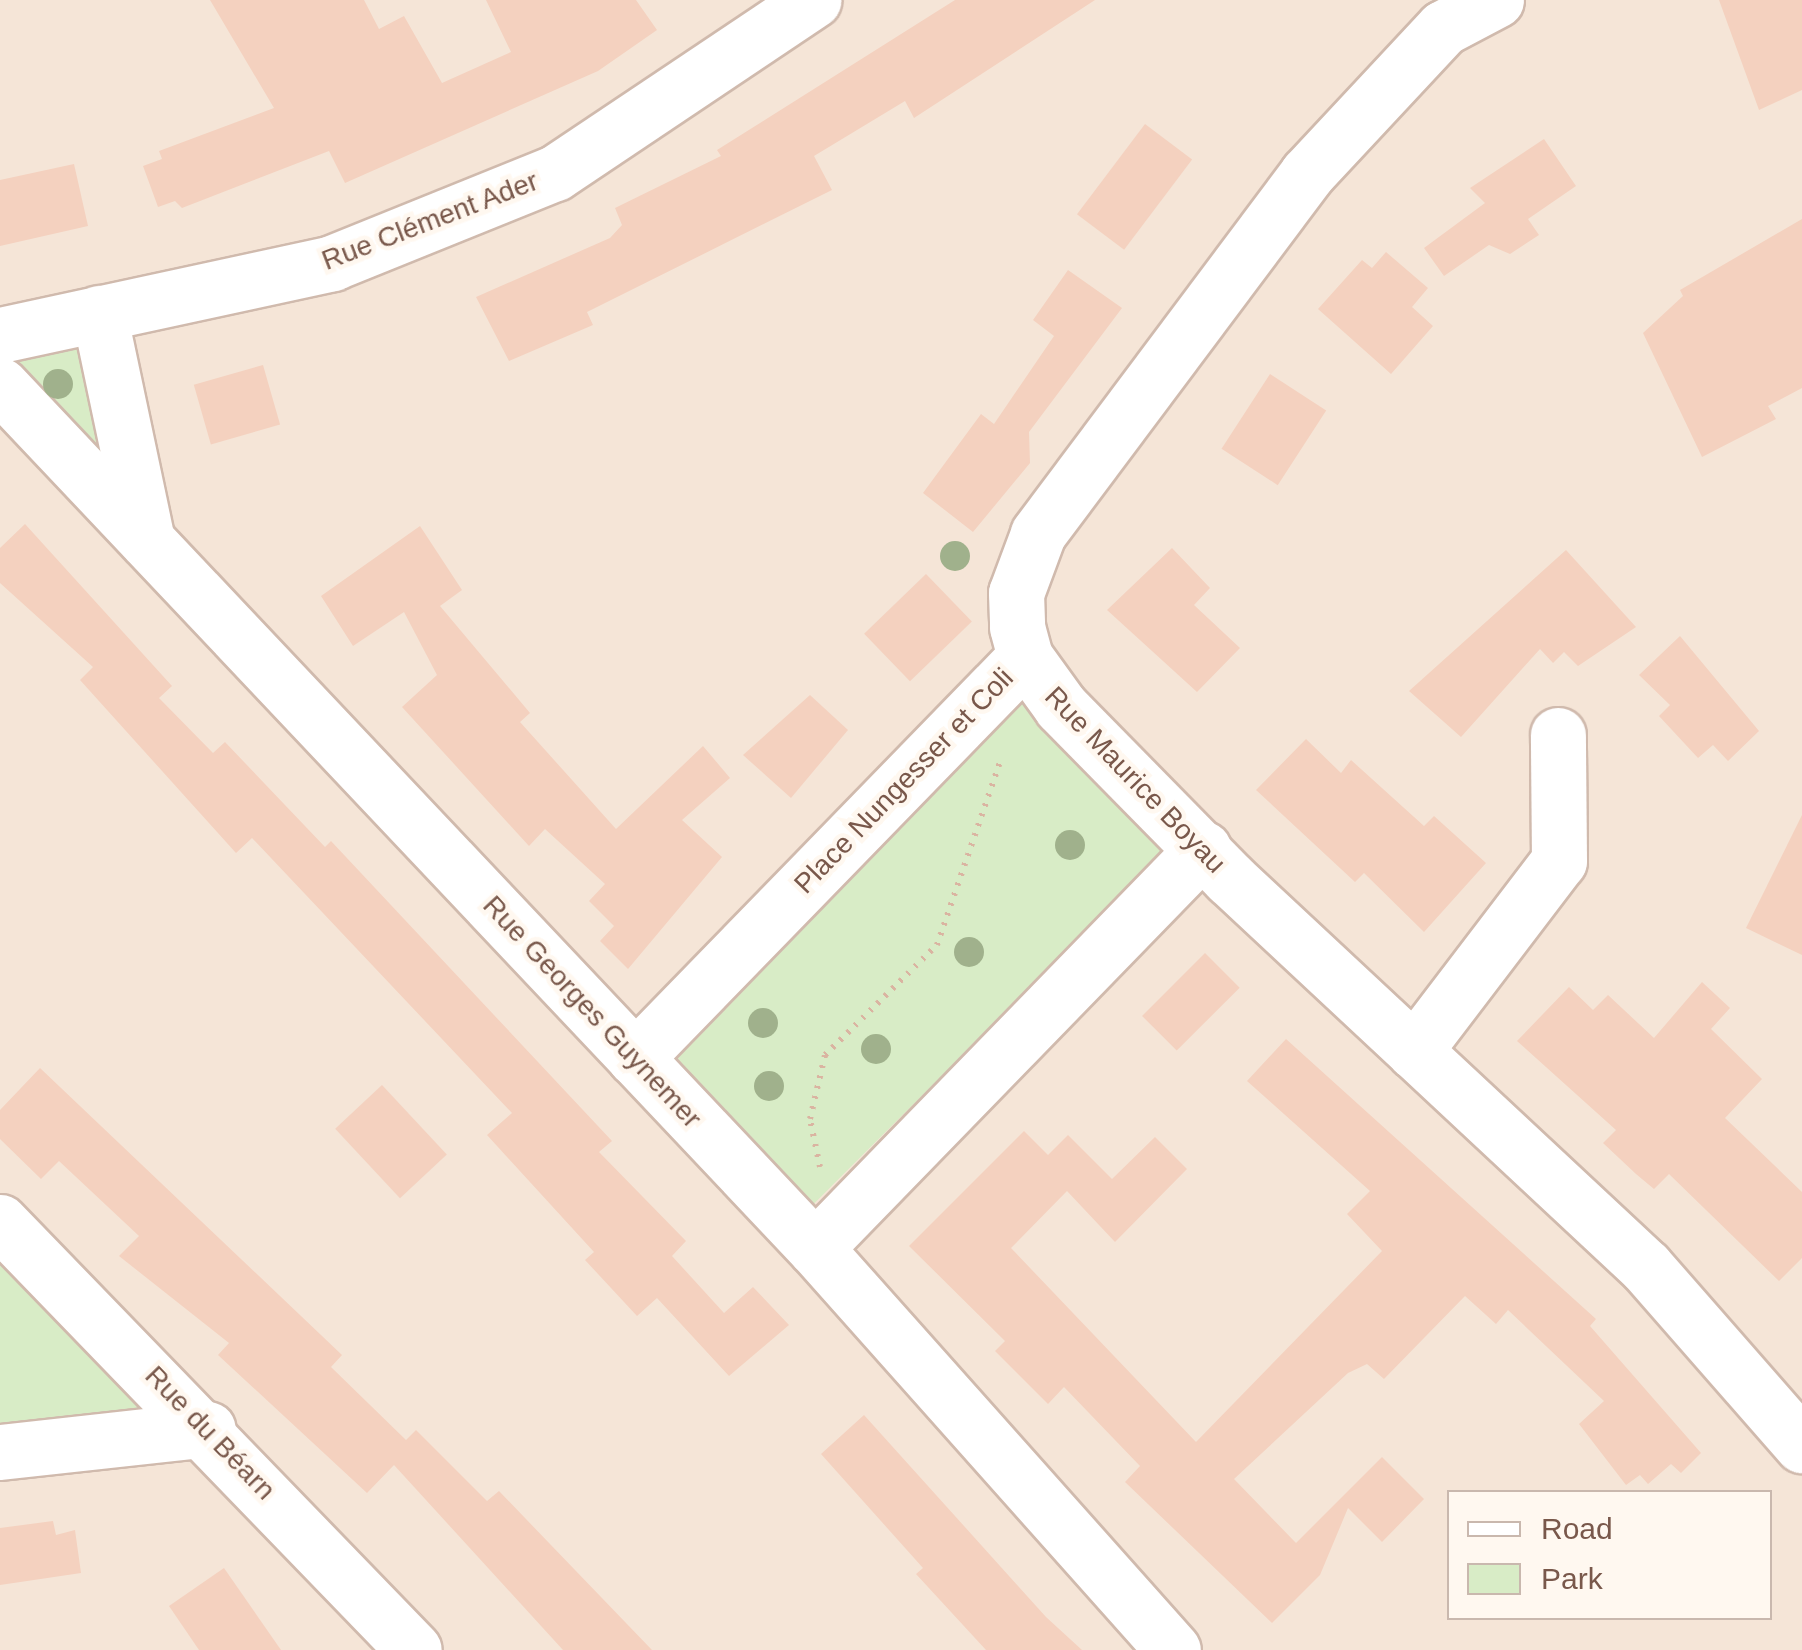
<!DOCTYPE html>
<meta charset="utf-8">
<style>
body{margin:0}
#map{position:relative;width:1802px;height:1650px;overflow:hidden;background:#fdf4e9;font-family:Helvetica,sans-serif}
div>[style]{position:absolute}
.residential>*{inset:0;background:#f5e5d7}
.green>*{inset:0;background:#d8ecc6;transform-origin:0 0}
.building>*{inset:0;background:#f4d1bf;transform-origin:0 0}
.path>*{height:6px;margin-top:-3px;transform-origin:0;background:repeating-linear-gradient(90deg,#dab4a1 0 2.5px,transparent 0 10.5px)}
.roads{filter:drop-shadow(2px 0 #d0baad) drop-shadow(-2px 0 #d0baad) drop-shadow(0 2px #d0baad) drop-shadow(0 -2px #d0baad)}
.minor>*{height:55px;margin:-27.5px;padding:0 27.5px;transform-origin:27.5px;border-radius:27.5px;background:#fff}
.trees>*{width:30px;height:30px;margin:-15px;border-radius:50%;background:#a0b18c}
span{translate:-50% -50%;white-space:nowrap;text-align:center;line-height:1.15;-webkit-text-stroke:9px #fff8f0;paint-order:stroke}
.street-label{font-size:28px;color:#79584b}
.legend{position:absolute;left:1447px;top:1490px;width:325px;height:130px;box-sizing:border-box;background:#fff8f0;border:2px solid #c9b8ae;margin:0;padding:12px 18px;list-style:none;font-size:30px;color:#79584b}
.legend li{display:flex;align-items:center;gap:20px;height:50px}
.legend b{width:50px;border:2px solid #c9b8ae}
</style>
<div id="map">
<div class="residential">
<div style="clip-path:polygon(evenodd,0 0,1802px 0,1802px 1650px,0 1650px,0 0,1450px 1492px,1770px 1492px,1770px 1618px,1450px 1618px,1450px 1492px)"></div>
</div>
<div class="green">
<div style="clip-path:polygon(80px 343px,118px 477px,7px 358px)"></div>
<div style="left:1022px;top:693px;width:214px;height:515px;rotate:45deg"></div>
<div style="clip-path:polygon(0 1260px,152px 1407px,150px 1428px,0 1431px)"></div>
</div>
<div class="building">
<div style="clip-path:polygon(210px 0,364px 0,379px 29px,404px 16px,442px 83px,511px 52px,486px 0,636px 0,657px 30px,598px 71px,345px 183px,329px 151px,182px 208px,175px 201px,158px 207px,143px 166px,162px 159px,159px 151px,274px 108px)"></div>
<div style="clip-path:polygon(955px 0,1095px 0,914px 118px,905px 101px,814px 156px,832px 190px,587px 312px,593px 325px,509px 361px,476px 297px,610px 238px,622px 225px,615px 208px,721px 156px,717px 150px)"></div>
<div style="clip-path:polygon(1719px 0,1802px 0,1802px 90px,1759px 110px)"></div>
<div style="left:1145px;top:124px;width:59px;height:113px;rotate:37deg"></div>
<div style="clip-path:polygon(1544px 139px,1576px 186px,1528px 219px,1539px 235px,1510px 254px,1489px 245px,1444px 276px,1424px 248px,1485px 203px,1470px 188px)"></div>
<div style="clip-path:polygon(74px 164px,88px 226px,0 246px,0 180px)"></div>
<div style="clip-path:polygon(1802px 219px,1802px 388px,1768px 406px,1776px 419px,1702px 457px,1643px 333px,1683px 296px,1680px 290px)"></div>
<div style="clip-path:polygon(1386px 252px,1428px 288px,1412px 307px,1433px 326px,1391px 374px,1318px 309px,1362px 260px,1372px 268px)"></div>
<div style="clip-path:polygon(1068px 270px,1122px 308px,1029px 432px,1030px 463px,973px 532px,923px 493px,981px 414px,994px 424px,1054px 336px,1033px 320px)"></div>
<div style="left:263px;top:365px;width:62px;height:72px;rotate:74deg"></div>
<div style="left:1270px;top:374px;width:67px;height:89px;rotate:33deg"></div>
<div style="clip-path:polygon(25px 524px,172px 686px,159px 698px,213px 753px,225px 742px,325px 847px,331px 841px,612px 1141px,599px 1152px,686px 1241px,672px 1256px,724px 1313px,753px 1287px,789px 1325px,729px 1376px,657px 1298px,637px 1316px,585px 1260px,594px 1252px,487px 1135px,512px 1113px,252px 838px,236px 853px,80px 680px,93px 667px,0 583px,0 548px)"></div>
<div style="clip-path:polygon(420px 526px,462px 590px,440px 606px,530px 713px,520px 722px,616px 829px,703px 746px,730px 778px,682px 820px,722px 857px,628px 969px,600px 941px,614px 926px,589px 901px,605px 884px,545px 829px,529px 846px,402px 707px,437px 675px,404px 612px,353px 646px,321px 596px)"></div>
<div style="clip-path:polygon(1172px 548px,1210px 588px,1194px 605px,1240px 648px,1197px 692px,1107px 610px)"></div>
<div style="clip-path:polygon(1566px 550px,1636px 627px,1578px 666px,1564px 652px,1553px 663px,1540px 649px,1461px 737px,1409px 691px)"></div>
<div style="left:926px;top:574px;width:66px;height:86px;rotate:46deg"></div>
<div style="clip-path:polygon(1680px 636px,1759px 731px,1728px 761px,1713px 745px,1698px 758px,1659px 716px,1670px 705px,1639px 675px)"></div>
<div style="clip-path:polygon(810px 695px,848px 730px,791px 798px,743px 755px)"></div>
<div style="clip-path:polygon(1306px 739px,1341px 773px,1351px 760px,1424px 826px,1434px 816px,1486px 863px,1424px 932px,1364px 873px,1355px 882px,1256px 790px)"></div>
<div style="clip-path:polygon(1802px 815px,1802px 955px,1746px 928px)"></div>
<div style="left:1205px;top:953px;width:49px;height:89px;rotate:45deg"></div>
<div style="clip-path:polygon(1702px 982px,1730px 1008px,1711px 1029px,1762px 1079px,1725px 1118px,1802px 1192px,1802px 1258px,1779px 1281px,1669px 1174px,1654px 1189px,1636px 1174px,1603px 1143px,1616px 1130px,1517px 1041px,1569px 987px,1593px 1010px,1608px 995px,1654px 1038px)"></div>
<div style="clip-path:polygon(1286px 1039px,1596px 1319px,1590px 1326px,1701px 1453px,1681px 1473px,1671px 1464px,1648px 1484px,1640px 1475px,1626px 1485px,1579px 1424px,1604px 1401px,1508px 1310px,1496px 1324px,1465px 1296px,1384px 1379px,1367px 1364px,1348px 1373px,1234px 1479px,1296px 1543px,1382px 1457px,1424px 1499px,1382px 1542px,1348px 1508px,1320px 1575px,1272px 1623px,1125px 1482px,1140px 1466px,1064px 1387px,1048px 1404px,995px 1351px,1005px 1341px,909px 1246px,1024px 1131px,1048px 1155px,1068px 1135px,1112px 1179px,1155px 1137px,1187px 1169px,1115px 1242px,1067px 1191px,1011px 1248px,1196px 1442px,1382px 1251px,1347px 1214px,1370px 1191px,1247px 1081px)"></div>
<div style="clip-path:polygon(40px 1068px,342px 1355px,331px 1367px,406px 1440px,416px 1430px,487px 1501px,499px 1491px,652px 1650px,563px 1650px,394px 1465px,367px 1493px,218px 1355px,229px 1343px,119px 1256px,139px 1236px,59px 1161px,41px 1179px,0 1139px,0 1110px)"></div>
<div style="left:382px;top:1085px;width:95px;height:64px;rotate:47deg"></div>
<div style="clip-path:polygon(864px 1415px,1046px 1617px,1082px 1650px,986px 1650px,916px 1574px,923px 1568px,821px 1454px)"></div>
<div style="clip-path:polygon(53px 1521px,56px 1535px,75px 1530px,81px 1573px,0 1585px,0 1528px)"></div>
<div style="clip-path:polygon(224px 1568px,281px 1650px,199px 1650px,169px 1606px)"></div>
</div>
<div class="path">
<div style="left:820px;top:1167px;width:49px;rotate:-101.8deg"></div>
<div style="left:810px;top:1119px;width:66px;rotate:-76.8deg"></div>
<div style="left:825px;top:1055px;width:157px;rotate:-44.5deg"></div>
<div style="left:937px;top:945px;width:197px;rotate:-71deg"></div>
</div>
<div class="roads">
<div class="minor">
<div style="left:1496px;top:0;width:60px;rotate:152.2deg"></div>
<div style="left:1443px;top:28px;width:200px;rotate:133deg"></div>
<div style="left:1307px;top:174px;width:449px;rotate:126.8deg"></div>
<div style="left:1038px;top:534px;width:63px;rotate:110.4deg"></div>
<div style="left:1016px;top:593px;width:34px;rotate:88deg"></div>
<div style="left:1017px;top:627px;width:31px;rotate:75deg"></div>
<div style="left:1025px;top:657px;width:62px;rotate:54.2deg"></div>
<div style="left:1061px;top:707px;width:240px;rotate:45.5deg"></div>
<div style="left:1229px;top:878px;width:570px;rotate:43.01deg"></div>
<div style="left:1646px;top:1267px;width:237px;rotate:48.8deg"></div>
<div style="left:99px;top:313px;width:232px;rotate:78.1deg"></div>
<div style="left:0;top:335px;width:340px;rotate:-12.2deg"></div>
<div style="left:332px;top:263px;width:240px;rotate:-22deg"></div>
<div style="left:555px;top:173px;width:311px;rotate:-33.8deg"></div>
<div style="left:0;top:385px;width:1187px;rotate:46.64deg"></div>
<div style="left:815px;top:1248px;width:538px;rotate:48.31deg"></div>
<div style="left:1414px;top:1051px;width:239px;rotate:-52.7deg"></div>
<div style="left:1559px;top:861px;width:126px;rotate:-90.5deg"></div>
<div style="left:635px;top:1058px;width:559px;rotate:-45.8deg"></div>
<div style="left:0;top:1222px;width:595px;rotate:45.95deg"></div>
<div style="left:815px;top:1248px;width:557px;rotate:-45.8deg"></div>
<div style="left:0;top:1452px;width:209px;rotate:-6.3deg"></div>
</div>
</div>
<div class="trees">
<div style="left:58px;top:384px"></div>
<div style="left:955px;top:556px"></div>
<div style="left:1070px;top:845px"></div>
<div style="left:969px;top:952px"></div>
<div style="left:763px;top:1023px"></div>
<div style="left:876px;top:1049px"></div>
<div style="left:769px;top:1086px"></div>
</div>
<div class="street-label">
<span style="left:430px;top:221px;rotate:-21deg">Rue Clément Ader</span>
<span style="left:1135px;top:780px;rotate:46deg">Rue Maurice Boyau</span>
<span style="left:904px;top:781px;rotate:-46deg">Place Nungesser et Coli</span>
<span style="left:592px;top:1012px;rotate:47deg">Rue Georges Guynemer</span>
<span style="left:210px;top:1433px;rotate:46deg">Rue du Béarn</span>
</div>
<ul class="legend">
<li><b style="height:12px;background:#fff"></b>Road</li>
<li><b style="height:28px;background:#d8ecc6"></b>Park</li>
</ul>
</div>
